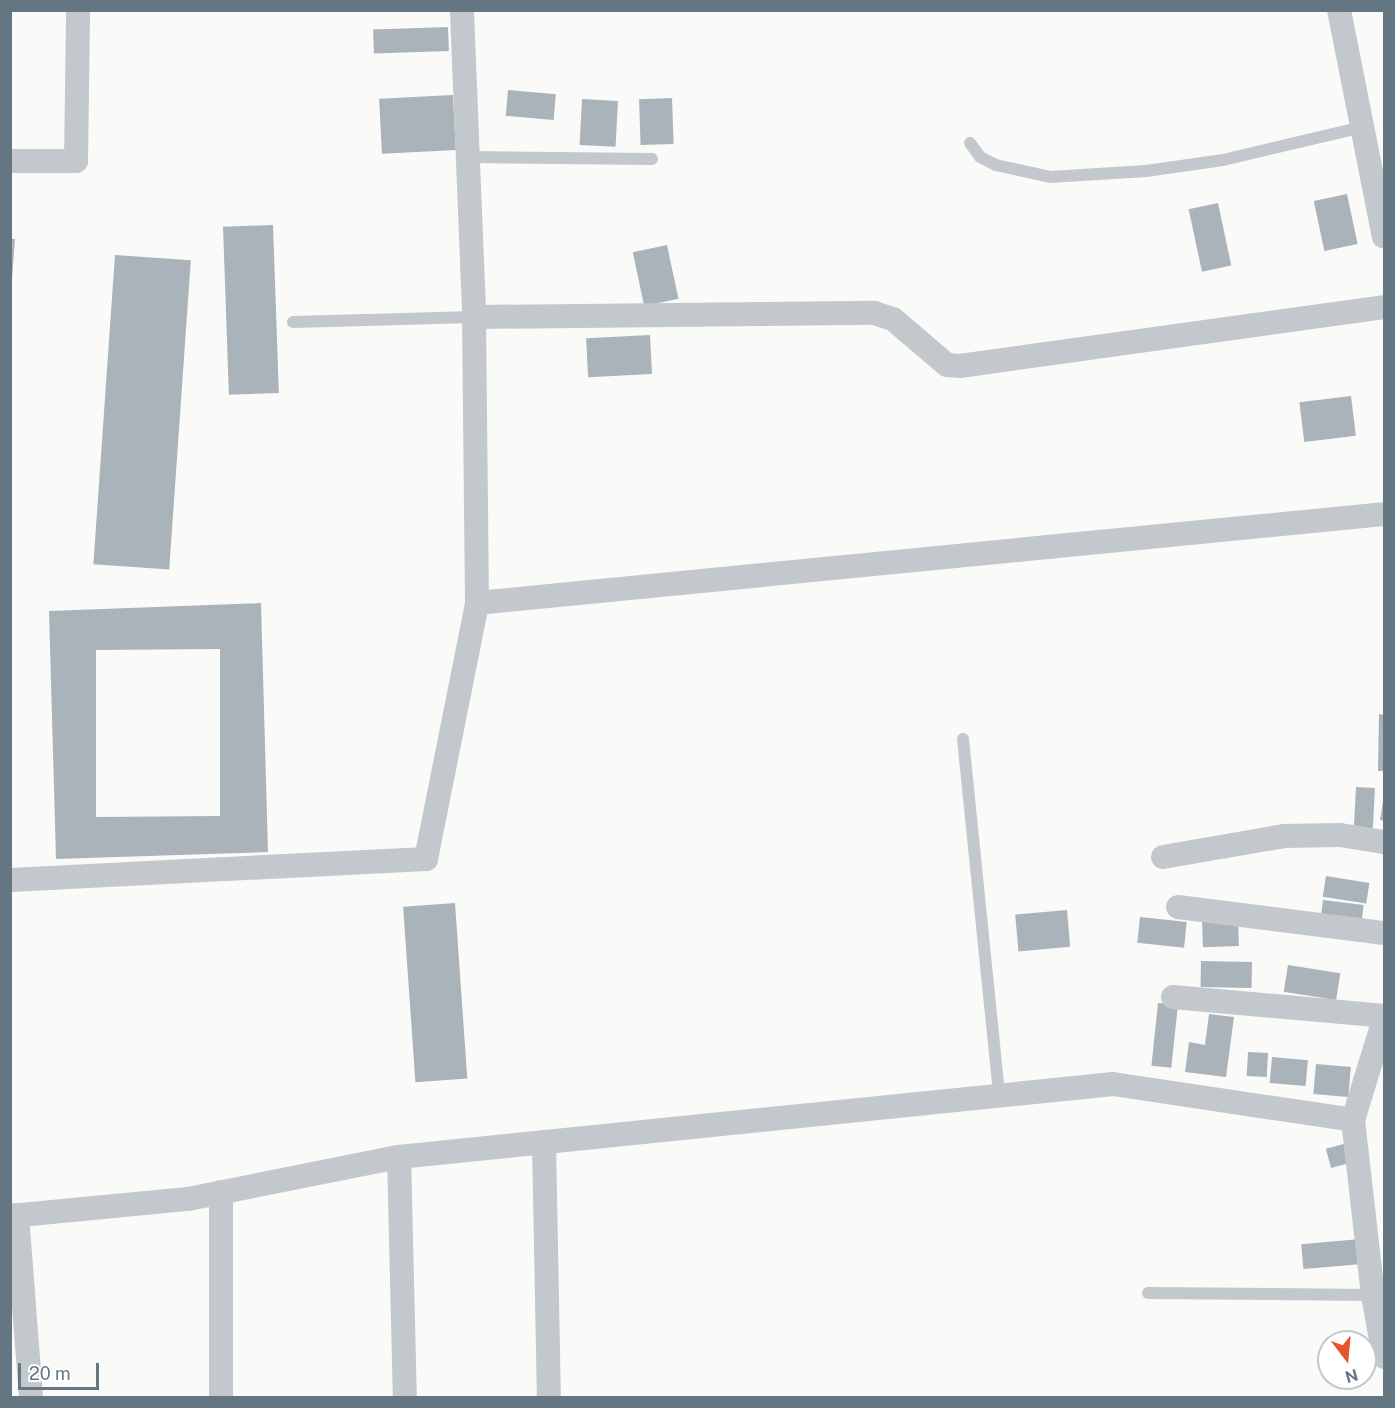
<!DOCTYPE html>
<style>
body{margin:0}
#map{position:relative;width:1395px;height:1408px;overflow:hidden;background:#fafaf8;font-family:"Public Sans",sans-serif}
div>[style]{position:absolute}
.building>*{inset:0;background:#aab3b9;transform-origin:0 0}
.service>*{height:12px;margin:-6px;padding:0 6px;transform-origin:6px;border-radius:6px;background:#c3c8cc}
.minor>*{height:24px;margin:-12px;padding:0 12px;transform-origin:12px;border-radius:12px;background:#c3c8cc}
span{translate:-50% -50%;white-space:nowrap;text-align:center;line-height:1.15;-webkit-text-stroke:6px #fff;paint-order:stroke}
.frame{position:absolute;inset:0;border:12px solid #657683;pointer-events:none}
.north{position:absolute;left:1317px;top:1330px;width:60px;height:60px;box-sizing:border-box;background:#fff;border:2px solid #c1c8cd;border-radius:50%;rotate:164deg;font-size:16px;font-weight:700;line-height:24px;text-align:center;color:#657683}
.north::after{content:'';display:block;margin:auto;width:21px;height:27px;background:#e4572e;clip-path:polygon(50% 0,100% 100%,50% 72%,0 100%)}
.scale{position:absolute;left:18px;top:1363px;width:81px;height:27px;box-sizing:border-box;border:3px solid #657683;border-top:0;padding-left:8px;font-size:18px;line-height:21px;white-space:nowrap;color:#657683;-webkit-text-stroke:4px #fff;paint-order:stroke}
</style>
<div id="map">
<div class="building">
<div style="left:448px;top:27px;width:24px;height:75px;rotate:88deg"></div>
<div style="left:508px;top:90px;width:48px;height:26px;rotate:5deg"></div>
<div style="left:453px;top:95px;width:55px;height:74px;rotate:87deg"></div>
<div style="left:672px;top:98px;width:46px;height:33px;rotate:88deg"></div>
<div style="left:582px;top:99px;width:36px;height:46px;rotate:3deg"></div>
<div style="left:1347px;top:194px;width:51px;height:34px;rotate:78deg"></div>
<div style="left:1218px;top:203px;width:64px;height:30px;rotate:78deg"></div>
<div style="left:273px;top:225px;width:168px;height:50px;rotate:88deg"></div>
<div style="clip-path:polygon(10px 239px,15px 239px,12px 279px,10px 279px)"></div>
<div style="left:667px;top:245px;width:55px;height:35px;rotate:78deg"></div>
<div style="left:115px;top:255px;width:76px;height:310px;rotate:4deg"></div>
<div style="left:650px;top:335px;width:39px;height:64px;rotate:87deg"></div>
<div style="left:1351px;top:396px;width:40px;height:52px;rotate:83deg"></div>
<div style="clip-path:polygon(evenodd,261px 603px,268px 852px,56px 859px,49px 611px,261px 603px,220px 649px,220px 816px,96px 817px,96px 650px,220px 649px)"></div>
<div style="clip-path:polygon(1379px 714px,1384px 715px,1384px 771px,1378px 771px)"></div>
<div style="left:1356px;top:787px;width:19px;height:62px;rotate:3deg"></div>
<div style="clip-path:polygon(1384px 795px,1384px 821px,1380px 820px)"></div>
<div style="left:1326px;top:876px;width:44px;height:21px;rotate:9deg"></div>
<div style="left:1323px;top:900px;width:41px;height:30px;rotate:7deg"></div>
<div style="left:455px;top:903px;width:176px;height:52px;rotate:86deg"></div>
<div style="left:1067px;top:910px;width:37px;height:52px;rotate:85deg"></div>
<div style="left:1140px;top:917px;width:47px;height:26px;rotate:6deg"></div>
<div style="left:1238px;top:919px;width:27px;height:36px;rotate:88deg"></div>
<div style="left:1201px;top:961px;width:51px;height:26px;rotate:1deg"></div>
<div style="left:1288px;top:965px;width:53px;height:27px;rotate:9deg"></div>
<div style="left:1158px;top:1003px;width:20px;height:63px;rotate:6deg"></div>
<div style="clip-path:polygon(1209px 1014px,1234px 1017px,1226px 1077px,1185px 1072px,1189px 1042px,1205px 1045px)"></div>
<div style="left:1248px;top:1052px;width:20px;height:24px;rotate:3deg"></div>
<div style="left:1272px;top:1057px;width:36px;height:26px;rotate:5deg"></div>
<div style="left:1316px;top:1064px;width:35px;height:30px;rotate:5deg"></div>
<div style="left:1351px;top:1142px;width:20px;height:26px;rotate:75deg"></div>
<div style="left:1360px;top:1239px;width:25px;height:59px;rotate:85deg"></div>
</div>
<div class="service">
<div style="left:970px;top:143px;width:17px;rotate:54deg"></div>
<div style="left:980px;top:157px;width:18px;rotate:27deg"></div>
<div style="left:996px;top:165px;width:55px;rotate:12.5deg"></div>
<div style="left:1050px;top:177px;width:96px;rotate:-3.6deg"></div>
<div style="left:1146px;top:171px;width:78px;rotate:-8.1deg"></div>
<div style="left:1223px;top:160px;width:144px;rotate:-13.3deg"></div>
<div style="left:467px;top:157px;width:185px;rotate:0.6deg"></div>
<div style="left:293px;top:322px;width:181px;rotate:-1.6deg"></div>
<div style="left:963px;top:739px;width:358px;rotate:84.2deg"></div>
<div style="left:1148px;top:1293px;width:225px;rotate:0.5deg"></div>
</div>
<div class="minor">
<div style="left:1339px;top:10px;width:231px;rotate:78.8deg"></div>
<div style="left:462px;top:12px;width:305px;rotate:87.7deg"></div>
<div style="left:10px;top:161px;width:66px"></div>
<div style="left:76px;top:161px;width:151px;rotate:-89.2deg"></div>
<div style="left:477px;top:603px;width:286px;rotate:-90.6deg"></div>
<div style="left:474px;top:317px;width:400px;rotate:-0.6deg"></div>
<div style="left:874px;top:313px;width:20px;rotate:18deg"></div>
<div style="left:893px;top:319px;width:71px;rotate:40.4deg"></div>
<div style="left:947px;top:365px;width:13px;rotate:4deg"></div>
<div style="left:960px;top:366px;width:428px;rotate:-7.9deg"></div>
<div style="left:1163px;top:857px;width:123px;rotate:-9.8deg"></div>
<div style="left:1284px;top:836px;width:56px;rotate:-1deg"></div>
<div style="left:1340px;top:835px;width:45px;rotate:9deg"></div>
<div style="left:10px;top:880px;width:417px;rotate:-2.9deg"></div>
<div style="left:426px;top:859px;width:261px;rotate:-78.7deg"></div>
<div style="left:477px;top:603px;width:911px;rotate:-5.6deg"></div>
<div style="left:1178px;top:907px;width:208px;rotate:7.2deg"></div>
<div style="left:1173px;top:997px;width:212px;rotate:5.1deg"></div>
<div style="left:1353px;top:1120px;width:176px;rotate:83.5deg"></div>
<div style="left:1373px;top:1295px;width:63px;rotate:79.9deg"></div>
<div style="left:544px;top:1142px;width:256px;rotate:88.9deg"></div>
<div style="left:399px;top:1157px;width:241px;rotate:88.6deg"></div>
<div style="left:17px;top:1215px;width:184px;rotate:85.6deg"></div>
<div style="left:10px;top:1216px;width:179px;rotate:-5.5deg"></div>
<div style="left:188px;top:1199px;width:215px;rotate:-11.3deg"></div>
<div style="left:399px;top:1157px;width:718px;rotate:-5.84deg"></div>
<div style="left:1113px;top:1084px;width:243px;rotate:8.5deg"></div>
<div style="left:1353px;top:1120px;width:106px;rotate:-72.9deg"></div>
<div style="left:221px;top:1398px;width:206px;rotate:-90deg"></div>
</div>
<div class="frame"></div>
<div class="north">N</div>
<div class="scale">20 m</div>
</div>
